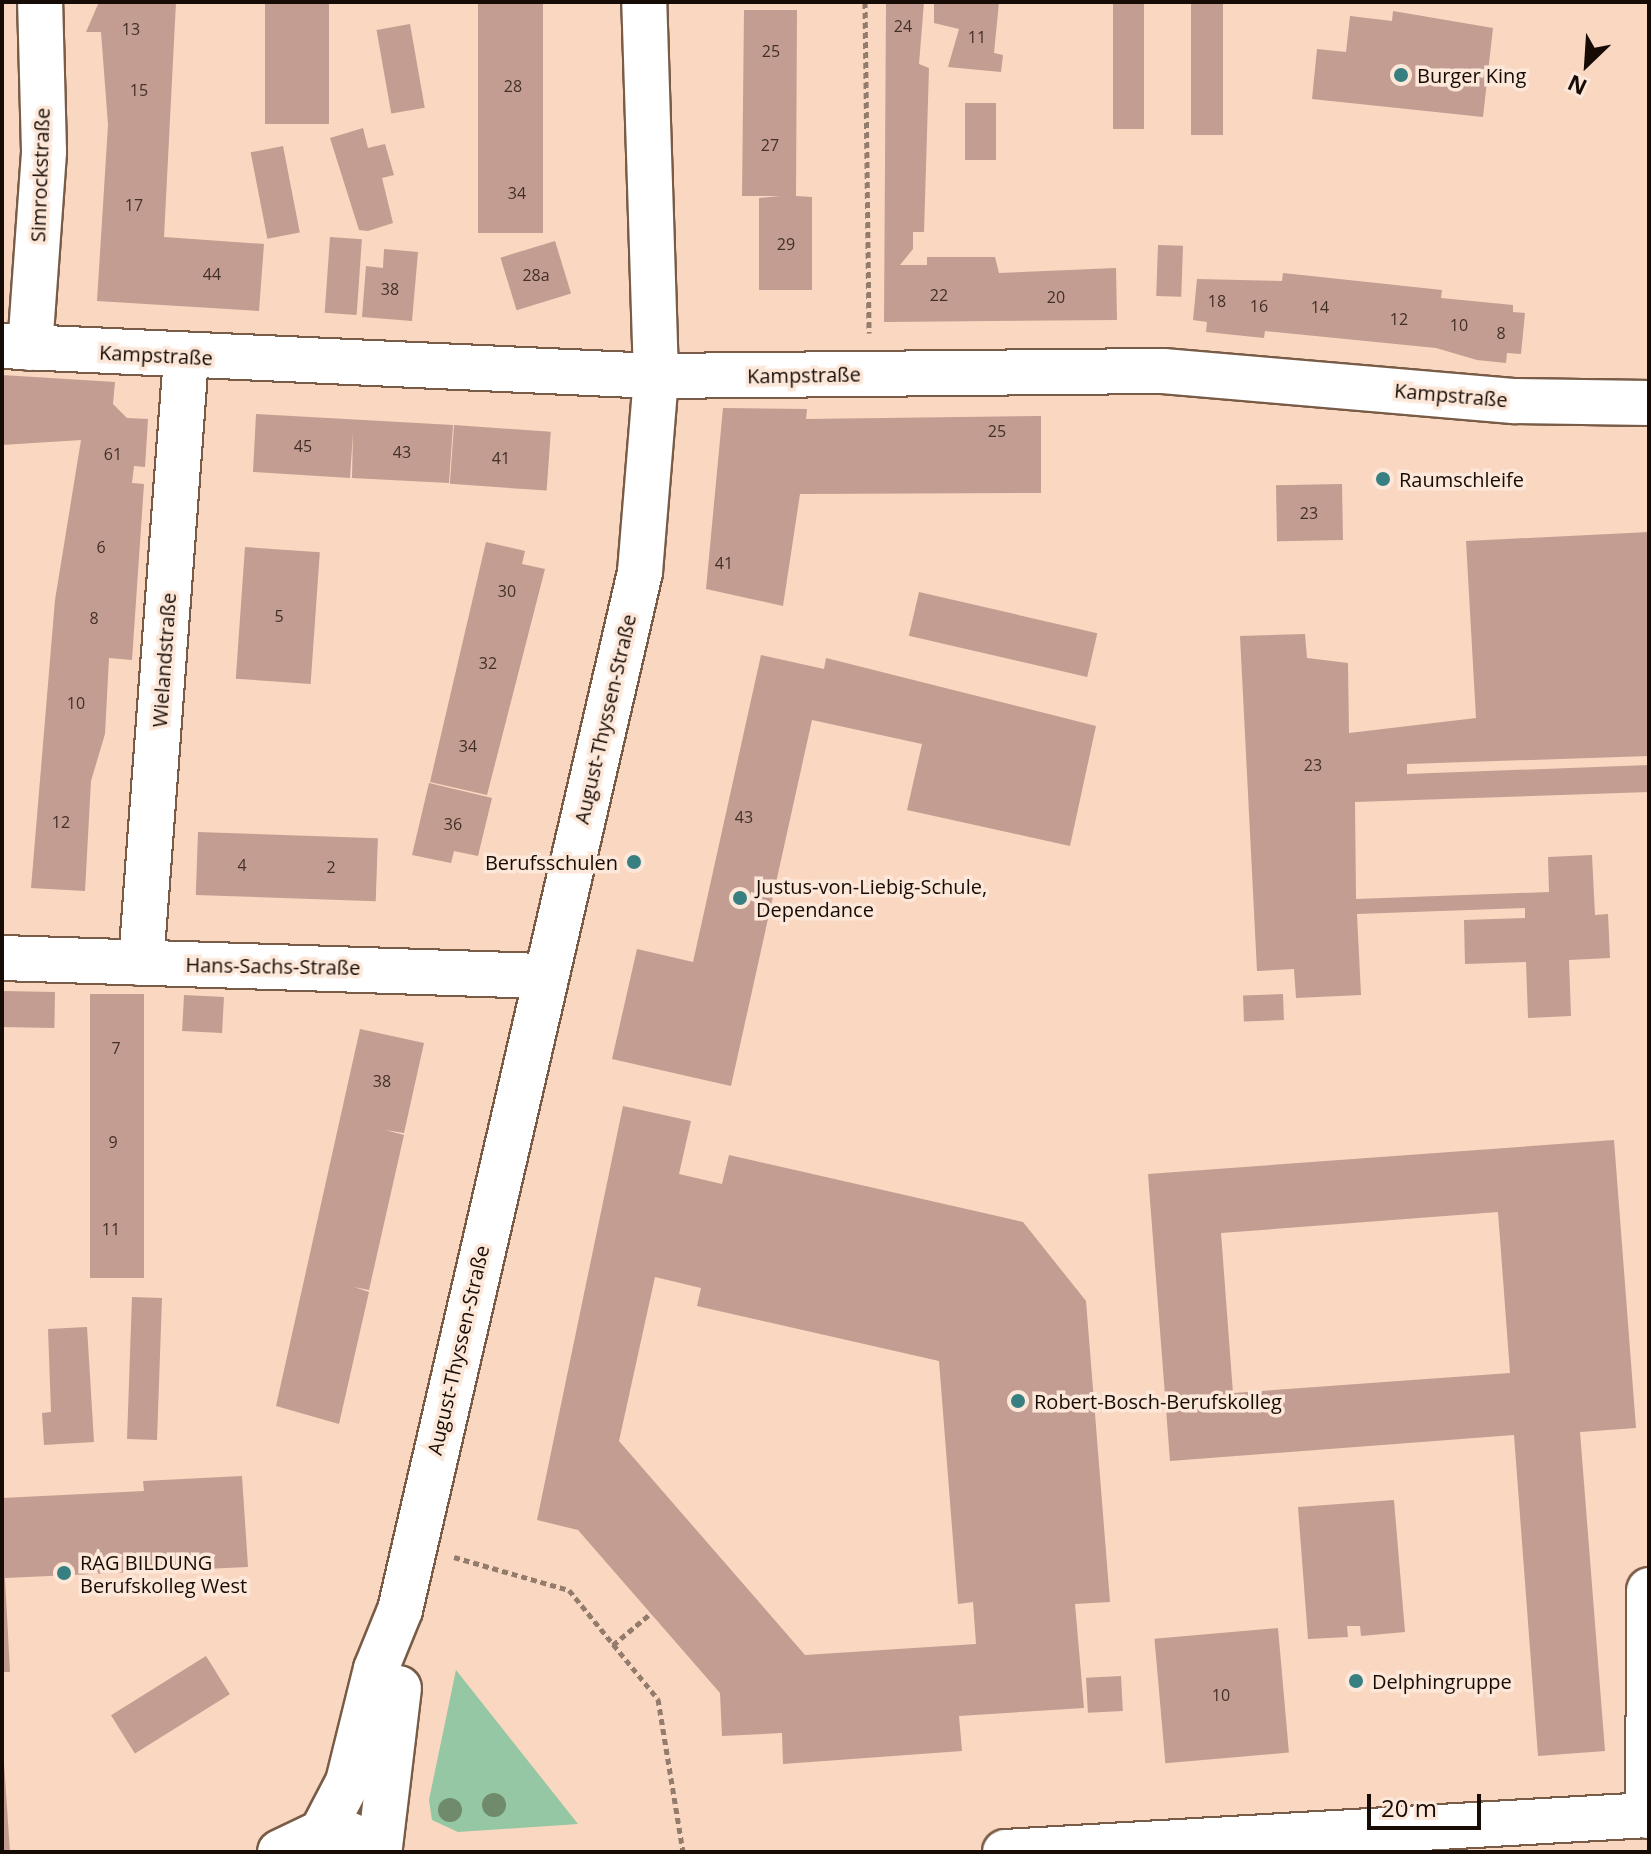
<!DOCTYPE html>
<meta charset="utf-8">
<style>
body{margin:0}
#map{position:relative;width:1651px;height:1854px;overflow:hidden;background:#f9d7c0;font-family:"Open Sans",sans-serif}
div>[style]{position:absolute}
.green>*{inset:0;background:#95c7a4}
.building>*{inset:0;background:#c39d91;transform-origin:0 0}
.path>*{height:5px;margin-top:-2.5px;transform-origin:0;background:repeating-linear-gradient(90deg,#937c6c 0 6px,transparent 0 10px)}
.roads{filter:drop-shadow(2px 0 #785c47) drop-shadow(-2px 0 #785c47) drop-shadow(0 2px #785c47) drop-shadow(0 -2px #785c47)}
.minor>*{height:44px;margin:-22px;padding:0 22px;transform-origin:22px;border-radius:22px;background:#fff}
.trees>*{width:24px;height:24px;margin:-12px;border-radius:50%;background:#708b6b}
.dots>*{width:22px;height:22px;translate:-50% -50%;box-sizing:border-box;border:4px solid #fce7d9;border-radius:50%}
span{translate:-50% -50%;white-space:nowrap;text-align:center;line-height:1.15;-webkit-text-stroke:7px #fce7d9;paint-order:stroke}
.number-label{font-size:16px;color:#423028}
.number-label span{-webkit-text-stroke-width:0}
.poi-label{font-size:20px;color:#170c05}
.left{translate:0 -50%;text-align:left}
.right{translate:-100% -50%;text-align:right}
.street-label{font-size:20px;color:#170c05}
.frame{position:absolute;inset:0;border:4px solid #170c05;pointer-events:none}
.north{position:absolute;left:1547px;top:24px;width:80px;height:80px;-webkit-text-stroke:6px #fce7d9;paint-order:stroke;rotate:205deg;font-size:22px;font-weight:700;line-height:32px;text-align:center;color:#170c05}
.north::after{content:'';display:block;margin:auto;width:28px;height:36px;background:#170c05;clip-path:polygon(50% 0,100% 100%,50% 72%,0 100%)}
.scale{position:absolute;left:1367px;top:1794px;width:114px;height:36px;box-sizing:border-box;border:4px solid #170c05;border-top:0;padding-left:10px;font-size:24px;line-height:28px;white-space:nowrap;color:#170c05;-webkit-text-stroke:6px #fce7d9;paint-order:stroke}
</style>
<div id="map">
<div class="green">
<div style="clip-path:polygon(456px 1670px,578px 1824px,458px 1832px,432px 1820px,429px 1800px)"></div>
</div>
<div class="building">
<div style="clip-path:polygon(99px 2px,176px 2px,164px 237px,264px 244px,259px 311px,97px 301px,108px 125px,101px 32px,86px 32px)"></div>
<div style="left:265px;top:2px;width:64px;height:122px"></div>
<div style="left:478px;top:2px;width:65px;height:231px"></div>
<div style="clip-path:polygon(886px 2px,924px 2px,919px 64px,929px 68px,924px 232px,913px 232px,913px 249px,900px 265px,927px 265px,927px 257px,995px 257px,999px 273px,1116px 268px,1117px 320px,884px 322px)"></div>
<div style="clip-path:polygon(934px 2px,999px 2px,994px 53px,1003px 55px,1001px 72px,948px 67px,959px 29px,934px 23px)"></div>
<div style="left:1113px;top:2px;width:31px;height:127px"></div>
<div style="left:1191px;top:2px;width:32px;height:133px"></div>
<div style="clip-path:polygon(744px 10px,797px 10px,796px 196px,812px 197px,812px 290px,759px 290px,759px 198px,780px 196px,742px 196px)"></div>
<div style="clip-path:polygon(1393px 11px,1493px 28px,1483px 117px,1312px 99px,1317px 49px,1346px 52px,1350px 16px,1392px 21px)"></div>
<div style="left:410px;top:24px;width:85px;height:34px;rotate:80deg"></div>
<div style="left:965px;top:103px;width:31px;height:57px"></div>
<div style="clip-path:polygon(363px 128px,368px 148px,385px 144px,394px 175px,382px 178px,393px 223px,368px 231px,359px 230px,330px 138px)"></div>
<div style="left:283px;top:146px;width:88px;height:33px;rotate:79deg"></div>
<div style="left:330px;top:237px;width:32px;height:76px;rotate:4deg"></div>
<div style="left:555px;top:241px;width:55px;height:57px;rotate:73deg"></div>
<div style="left:1158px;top:245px;width:25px;height:51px;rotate:2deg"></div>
<div style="clip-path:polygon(384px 249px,418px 252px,412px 321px,362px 317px,366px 266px,383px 268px)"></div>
<div style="clip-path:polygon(1283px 273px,1442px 290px,1441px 298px,1513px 305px,1513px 312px,1525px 313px,1521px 354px,1507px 353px,1506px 363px,1477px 360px,1436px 348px,1265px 331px,1264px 338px,1206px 332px,1207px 322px,1193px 320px,1197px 279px,1282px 281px)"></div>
<div style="clip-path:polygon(2px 375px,115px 382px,113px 404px,127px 418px,148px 419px,145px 467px,134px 466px,132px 483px,144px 484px,132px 660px,109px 658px,105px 734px,91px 781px,85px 891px,31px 888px,55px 600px,81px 440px,2px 445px)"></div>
<div style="clip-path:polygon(723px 408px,807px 409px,806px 419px,1041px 416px,1041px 493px,800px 494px,783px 606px,706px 589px)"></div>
<div style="clip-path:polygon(256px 414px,453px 425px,449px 483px,352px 478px,353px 432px,350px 478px,253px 472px)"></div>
<div style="left:454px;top:425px;width:97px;height:59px;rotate:4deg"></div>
<div style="left:1342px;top:484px;width:56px;height:66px;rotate:89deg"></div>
<div style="clip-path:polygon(1649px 532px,1649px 756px,1407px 764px,1407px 774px,1649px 765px,1649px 792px,1355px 802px,1356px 899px,1549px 892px,1548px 857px,1592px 855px,1595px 915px,1608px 914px,1610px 958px,1569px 960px,1571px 1016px,1528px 1018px,1526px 962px,1465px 964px,1464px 920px,1525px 918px,1525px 908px,1357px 914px,1361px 995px,1296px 998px,1294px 969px,1257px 971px,1240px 636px,1305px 634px,1307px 658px,1348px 663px,1349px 733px,1476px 718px,1466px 541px)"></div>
<div style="clip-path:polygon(486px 542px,525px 551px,522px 564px,545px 569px,487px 795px,430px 782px)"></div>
<div style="left:245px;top:547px;width:75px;height:132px;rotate:4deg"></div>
<div style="left:919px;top:592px;width:183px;height:45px;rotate:13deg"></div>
<div style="clip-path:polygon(761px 655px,824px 669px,826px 658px,1096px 726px,1070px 846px,907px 810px,922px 744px,812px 720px,731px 1086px,612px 1059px,637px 949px,693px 962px)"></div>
<div style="clip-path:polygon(429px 783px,492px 798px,478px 856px,454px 851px,451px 863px,412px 855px)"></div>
<div style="left:198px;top:832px;width:180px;height:63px;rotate:2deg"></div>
<div style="left:2px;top:991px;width:53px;height:36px;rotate:1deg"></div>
<div style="left:90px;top:994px;width:54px;height:284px"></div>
<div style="left:1283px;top:994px;width:26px;height:40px;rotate:88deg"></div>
<div style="left:184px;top:995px;width:40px;height:36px;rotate:3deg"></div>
<div style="clip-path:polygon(360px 1029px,424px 1043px,404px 1133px,385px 1130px,404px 1135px,369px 1290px,354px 1287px,369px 1292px,339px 1424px,276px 1406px)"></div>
<div style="clip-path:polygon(evenodd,623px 1106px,691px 1121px,679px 1174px,722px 1184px,729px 1155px,1023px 1222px,1086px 1301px,1110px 1602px,1075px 1604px,1084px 1708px,959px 1716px,962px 1751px,783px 1764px,782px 1733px,722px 1736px,720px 1693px,578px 1530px,537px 1520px,623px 1106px,655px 1277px,701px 1288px,697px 1306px,939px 1361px,958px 1604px,973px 1602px,976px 1644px,805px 1655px,619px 1441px,655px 1277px)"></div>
<div style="clip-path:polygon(evenodd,1614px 1140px,1636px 1428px,1580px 1432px,1605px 1751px,1538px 1756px,1514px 1435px,1170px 1461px,1148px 1174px,1614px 1140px,1498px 1212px,1510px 1373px,1233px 1393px,1221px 1233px,1498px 1212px)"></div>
<div style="left:132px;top:1297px;width:30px;height:142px;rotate:2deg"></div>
<div style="clip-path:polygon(87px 1327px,94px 1442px,44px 1445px,42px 1413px,51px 1412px,48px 1329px)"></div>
<div style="clip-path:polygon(242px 1476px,248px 1567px,5px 1578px,10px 1672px,2px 1672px,2px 1498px,144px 1491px,143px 1481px)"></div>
<div style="clip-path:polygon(1394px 1500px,1405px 1632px,1361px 1636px,1360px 1626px,1347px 1626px,1348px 1637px,1308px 1639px,1298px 1507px)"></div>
<div style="left:1278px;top:1628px;width:125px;height:124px;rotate:85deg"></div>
<div style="left:206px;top:1656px;width:45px;height:112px;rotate:58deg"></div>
<div style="left:1121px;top:1676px;width:35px;height:35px;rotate:87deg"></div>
<div style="clip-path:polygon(2px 1763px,4px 1763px,10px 1852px,2px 1852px)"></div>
</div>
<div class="path">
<div style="left:865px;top:2px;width:331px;rotate:89.3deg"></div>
<div style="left:454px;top:1557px;width:120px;rotate:16deg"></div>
<div style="left:569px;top:1590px;width:141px;rotate:50.8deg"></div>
<div style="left:658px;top:1699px;width:155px;rotate:80.7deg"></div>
<div style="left:613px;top:1645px;width:50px;rotate:-40.1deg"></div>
</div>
<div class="roads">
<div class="minor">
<div style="left:2px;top:346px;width:655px;rotate:2.63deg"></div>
<div style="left:656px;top:376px;width:507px;rotate:-0.57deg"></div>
<div style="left:1163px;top:371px;width:354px;rotate:4.9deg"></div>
<div style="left:1516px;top:401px;width:133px;rotate:0.9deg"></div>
<div style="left:30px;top:348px;width:197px;rotate:-85.9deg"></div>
<div style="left:44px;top:151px;width:149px;rotate:-91.5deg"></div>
<div style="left:2px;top:958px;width:541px;rotate:1.91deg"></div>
<div style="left:141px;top:963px;width:608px;rotate:-85.75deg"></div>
<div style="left:1648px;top:1816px;width:226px;rotate:-89.7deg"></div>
<div style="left:322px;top:1832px;width:56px;rotate:-62.5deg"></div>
<div style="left:348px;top:1782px;width:116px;rotate:-76.1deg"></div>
<div style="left:376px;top:1669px;width:64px;rotate:-67.9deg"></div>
<div style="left:400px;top:1610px;width:1065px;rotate:-76.98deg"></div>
<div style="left:640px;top:572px;width:197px;rotate:-85.3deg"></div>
<div style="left:656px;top:376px;width:374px;rotate:-91.8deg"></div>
<div style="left:380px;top:1847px;width:160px;rotate:-83.2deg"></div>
<div style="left:280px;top:1852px;width:47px;rotate:-25.5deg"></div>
<div style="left:322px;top:1832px;width:29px;rotate:6deg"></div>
<div style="left:1005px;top:1852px;width:645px;rotate:-3.29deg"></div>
</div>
</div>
<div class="trees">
<div style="left:494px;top:1805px"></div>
<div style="left:450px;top:1810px"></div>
</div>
<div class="dots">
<div style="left:1401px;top:75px;background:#377f80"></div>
<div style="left:1383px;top:479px;background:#377f80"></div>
<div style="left:634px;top:862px;background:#377f80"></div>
<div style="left:740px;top:898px;background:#377f80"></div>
<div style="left:1018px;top:1401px;background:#377f80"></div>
<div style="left:64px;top:1573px;background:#377f80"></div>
<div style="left:1356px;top:1681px;background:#377f80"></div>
</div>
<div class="number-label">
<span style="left:903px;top:26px">24</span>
<span style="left:131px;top:29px">13</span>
<span style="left:977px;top:37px">11</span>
<span style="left:771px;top:51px">25</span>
<span style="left:513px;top:86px">28</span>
<span style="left:139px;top:90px">15</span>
<span style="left:770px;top:145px">27</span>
<span style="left:517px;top:193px">34</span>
<span style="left:134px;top:205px">17</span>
<span style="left:786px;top:244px">29</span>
<span style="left:212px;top:274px">44</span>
<span style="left:536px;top:275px">28a</span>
<span style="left:390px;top:289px">38</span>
<span style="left:939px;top:295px">22</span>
<span style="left:1056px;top:297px">20</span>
<span style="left:1217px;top:301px">18</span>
<span style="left:1259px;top:306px">16</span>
<span style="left:1320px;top:307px">14</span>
<span style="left:1399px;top:319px">12</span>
<span style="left:1459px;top:325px">10</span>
<span style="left:1501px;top:333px">8</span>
<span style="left:997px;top:431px">25</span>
<span style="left:303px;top:446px">45</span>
<span style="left:402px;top:452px">43</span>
<span style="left:113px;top:454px">61</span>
<span style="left:501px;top:458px">41</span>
<span style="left:1309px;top:513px">23</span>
<span style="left:101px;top:547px">6</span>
<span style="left:724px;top:563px">41</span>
<span style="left:507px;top:591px">30</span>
<span style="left:279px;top:616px">5</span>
<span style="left:94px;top:618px">8</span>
<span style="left:488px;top:663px">32</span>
<span style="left:76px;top:703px">10</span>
<span style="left:468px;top:746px">34</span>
<span style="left:1313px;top:765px">23</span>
<span style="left:744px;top:817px">43</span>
<span style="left:61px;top:822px">12</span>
<span style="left:453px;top:824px">36</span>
<span style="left:242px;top:865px">4</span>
<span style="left:331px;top:867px">2</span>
<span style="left:116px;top:1048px">7</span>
<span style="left:382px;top:1081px">38</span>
<span style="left:113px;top:1142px">9</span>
<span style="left:111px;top:1229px">11</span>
<span style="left:1221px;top:1695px">10</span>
</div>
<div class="poi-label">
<span class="left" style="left:1417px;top:75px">Burger King</span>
<span class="left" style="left:1399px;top:479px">Raumschleife</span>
<span class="right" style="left:618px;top:862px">Berufsschulen</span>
<span class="left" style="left:756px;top:898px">Justus-von-Liebig-Schule,<br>Dependance</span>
<span class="left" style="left:1034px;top:1401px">Robert-Bosch-Berufskolleg</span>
<span class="left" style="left:80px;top:1574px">RAG BILDUNG<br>Berufskolleg West</span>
<span class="left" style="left:1372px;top:1681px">Delphingruppe</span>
</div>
<div class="street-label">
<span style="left:40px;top:175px;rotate:-88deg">Simrockstraße</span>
<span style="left:156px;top:355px;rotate:3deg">Kampstraße</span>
<span style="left:804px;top:375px;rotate:-1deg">Kampstraße</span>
<span style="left:1451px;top:395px;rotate:5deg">Kampstraße</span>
<span style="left:164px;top:660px;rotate:-86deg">Wielandstraße</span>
<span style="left:605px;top:719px;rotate:-77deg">August-Thyssen-Straße</span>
<span style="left:273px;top:966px;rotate:1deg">Hans-Sachs-Straße</span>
<span style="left:458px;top:1350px;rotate:-77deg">August-Thyssen-Straße</span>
</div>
<div class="frame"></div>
<div class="north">N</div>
<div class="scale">20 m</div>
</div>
